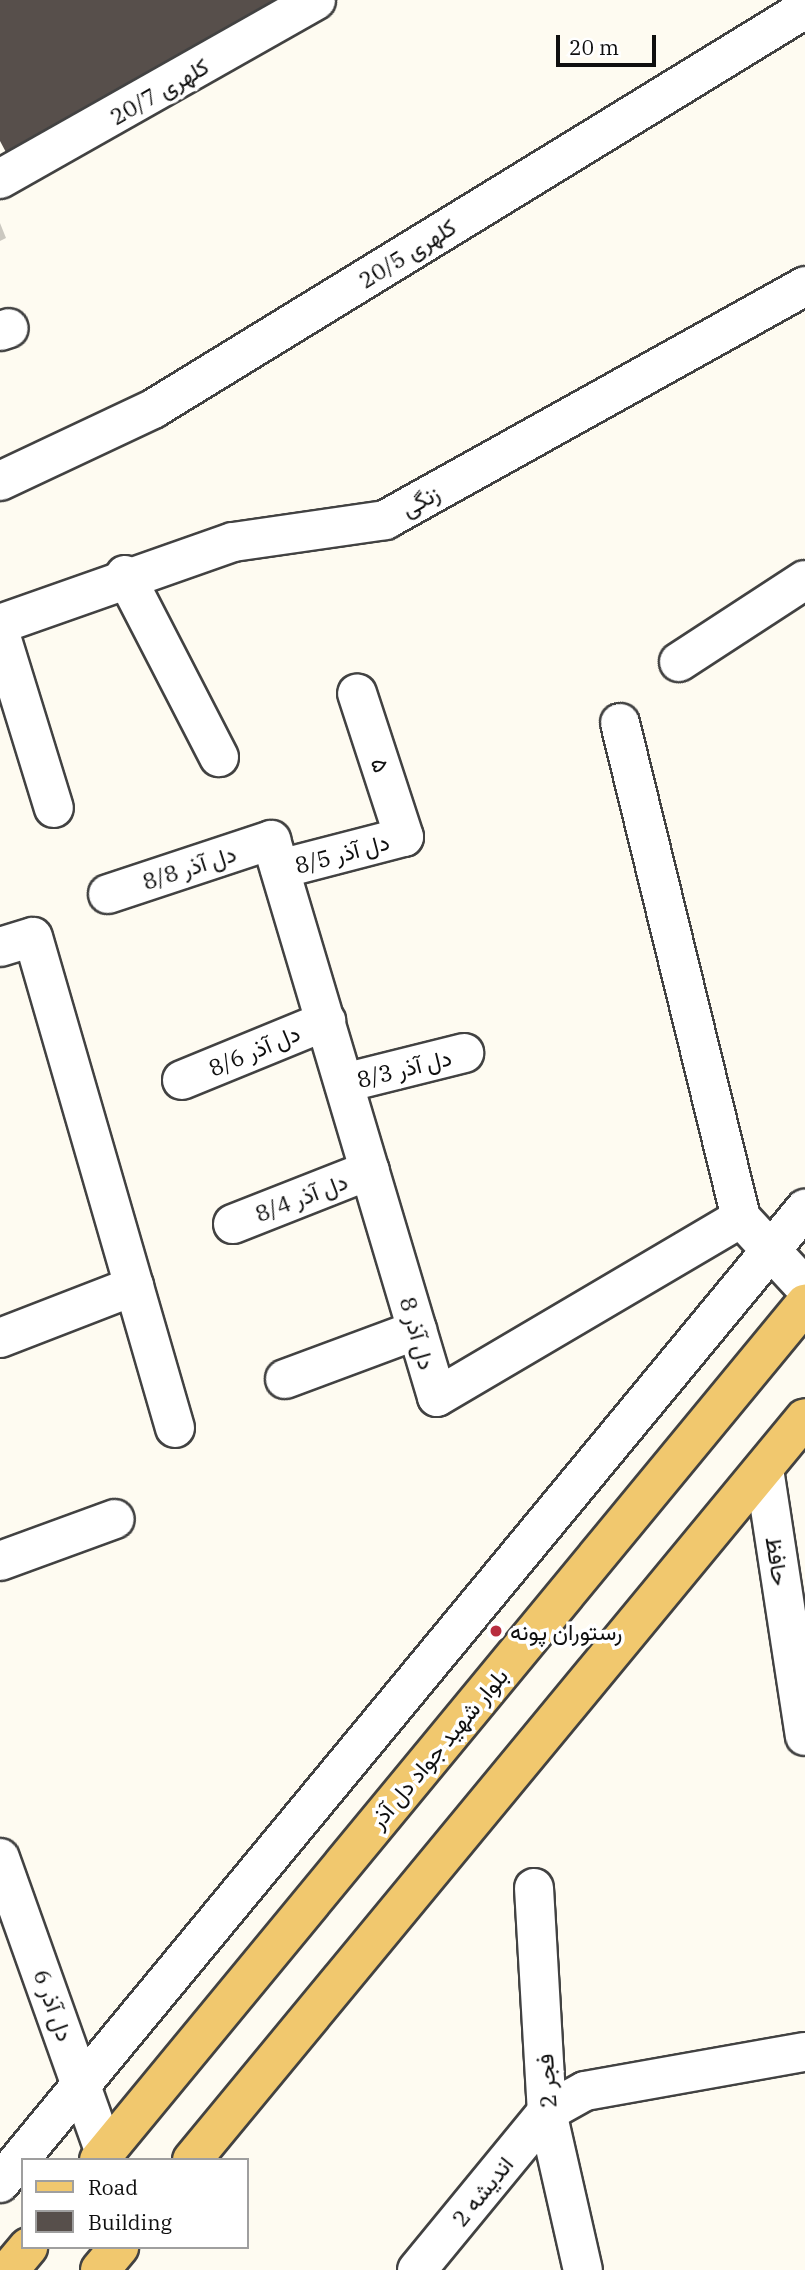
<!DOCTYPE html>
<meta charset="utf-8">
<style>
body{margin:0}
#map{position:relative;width:805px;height:2270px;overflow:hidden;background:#fefbf1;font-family:"IBM Plex Serif",Vazirmatn,serif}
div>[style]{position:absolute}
.shadow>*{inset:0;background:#0003}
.building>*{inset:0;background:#574f4b}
.roads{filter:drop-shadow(2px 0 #424242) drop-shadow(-2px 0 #424242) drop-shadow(0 2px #424242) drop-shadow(0 -2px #424242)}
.minor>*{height:38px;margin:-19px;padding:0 19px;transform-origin:19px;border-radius:19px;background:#fff}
.major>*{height:38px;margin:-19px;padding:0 19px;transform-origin:19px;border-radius:19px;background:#f1c86e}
.dots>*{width:19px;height:19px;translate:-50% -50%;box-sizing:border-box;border:4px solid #fff;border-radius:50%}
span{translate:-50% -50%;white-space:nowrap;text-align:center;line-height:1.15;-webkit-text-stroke:7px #fff;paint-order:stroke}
.street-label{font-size:23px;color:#0f0f0f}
.poi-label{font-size:23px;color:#0f0f0f}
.left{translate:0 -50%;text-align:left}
.legend{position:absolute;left:21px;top:2158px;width:228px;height:91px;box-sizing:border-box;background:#fff;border:2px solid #9f9f9f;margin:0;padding:9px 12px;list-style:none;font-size:21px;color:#0f0f0f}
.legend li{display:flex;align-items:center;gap:14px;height:35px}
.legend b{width:35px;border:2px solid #9f9f9f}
.scale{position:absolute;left:556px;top:35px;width:100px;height:32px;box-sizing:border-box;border:4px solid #0f0f0f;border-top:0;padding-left:9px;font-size:21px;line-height:24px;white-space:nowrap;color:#0f0f0f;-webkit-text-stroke:5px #fff;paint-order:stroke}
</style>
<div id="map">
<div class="shadow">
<div style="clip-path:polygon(0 0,297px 0,0 138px)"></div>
<div style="clip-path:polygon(0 223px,6px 238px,0 241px)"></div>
</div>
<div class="building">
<div style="clip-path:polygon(0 0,275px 0,8px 156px,0 141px)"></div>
</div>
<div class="roads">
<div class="minor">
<div style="left:0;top:179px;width:363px;rotate:-29.5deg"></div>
<div style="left:0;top:331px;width:9px;rotate:-18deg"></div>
<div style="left:0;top:481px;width:169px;rotate:-25.2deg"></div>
<div style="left:153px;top:409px;width:765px;rotate:-31.53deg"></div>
<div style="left:125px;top:575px;width:205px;rotate:62.7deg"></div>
<div style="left:0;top:624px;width:247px;rotate:-19.4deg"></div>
<div style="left:233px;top:542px;width:154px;rotate:-8.2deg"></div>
<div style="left:385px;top:520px;width:481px;rotate:-29.1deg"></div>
<div style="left:0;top:633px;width:183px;rotate:72.9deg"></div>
<div style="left:679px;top:662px;width:150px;rotate:-33.1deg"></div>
<div style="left:620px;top:723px;width:510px;rotate:76.26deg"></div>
<div style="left:280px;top:869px;width:128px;rotate:-14.5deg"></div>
<div style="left:404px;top:837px;width:151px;rotate:-108.1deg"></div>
<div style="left:108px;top:894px;width:172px;rotate:-18.3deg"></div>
<div style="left:271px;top:840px;width:581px;rotate:73.4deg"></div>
<div style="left:437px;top:1397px;width:353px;rotate:-30.5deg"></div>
<div style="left:741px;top:1218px;width:94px;rotate:47.2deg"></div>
<div style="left:0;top:947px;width:34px;rotate:-17deg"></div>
<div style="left:33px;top:937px;width:511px;rotate:73.87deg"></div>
<div style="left:182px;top:1080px;width:156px;rotate:-22.3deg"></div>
<div style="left:344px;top:1083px;width:124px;rotate:-14deg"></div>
<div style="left:233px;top:1224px;width:147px;rotate:-21.5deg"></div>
<div style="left:0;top:1338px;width:144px;rotate:-21.2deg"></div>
<div style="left:285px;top:1379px;width:141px;rotate:-20.4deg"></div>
<div style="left:764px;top:1469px;width:270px;rotate:81.3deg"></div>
<div style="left:0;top:1561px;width:122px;rotate:-20.1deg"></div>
<div style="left:0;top:1858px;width:313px;rotate:70.4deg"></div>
<div style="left:534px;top:1888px;width:224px;rotate:86.7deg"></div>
<div style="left:547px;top:2112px;width:162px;rotate:77.2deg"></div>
<div style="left:0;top:2183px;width:1264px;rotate:-50.43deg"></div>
<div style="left:417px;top:2270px;width:205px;rotate:-50.6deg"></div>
<div style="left:547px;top:2112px;width:43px;rotate:-28.9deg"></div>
<div style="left:585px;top:2091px;width:223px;rotate:-10.1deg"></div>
</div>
<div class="major">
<div style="left:99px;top:2160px;width:1110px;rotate:-50.49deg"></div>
<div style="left:192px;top:2160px;width:962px;rotate:-50.44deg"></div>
<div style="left:9px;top:2270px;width:30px;rotate:-50deg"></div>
<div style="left:100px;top:2270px;width:30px;rotate:-50deg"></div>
</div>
</div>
<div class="dots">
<div style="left:496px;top:1631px;background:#b82d3e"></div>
</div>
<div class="street-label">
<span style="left:159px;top:91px;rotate:-30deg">کلهری 20/7</span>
<span style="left:407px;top:253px;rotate:-32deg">کلهری 20/5</span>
<span style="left:420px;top:500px;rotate:-29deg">زنگی</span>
<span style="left:381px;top:765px;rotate:72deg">۵</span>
<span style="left:342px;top:853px;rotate:-15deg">دل آذر 8/5</span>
<span style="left:189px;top:867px;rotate:-18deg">دل آذر 8/8</span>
<span style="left:254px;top:1050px;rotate:-23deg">دل آذر 8/6</span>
<span style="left:404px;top:1068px;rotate:-14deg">دل آذر 8/3</span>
<span style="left:301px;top:1197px;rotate:-21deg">دل آذر 8/4</span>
<span style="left:418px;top:1333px;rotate:74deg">دل آذر 8</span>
<span style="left:778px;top:1561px;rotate:81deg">حافظ</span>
<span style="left:438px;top:1748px;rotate:-50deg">بلوار شهید جواد دل آذر</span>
<span style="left:54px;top:2005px;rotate:70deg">دل آذر 6</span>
<span style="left:546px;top:2081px;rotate:-94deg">فجر 2</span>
<span style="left:482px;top:2191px;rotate:-51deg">اندیشه 2</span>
</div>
<div class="poi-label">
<span class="left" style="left:510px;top:1631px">رستوران پونه</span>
</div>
<ul class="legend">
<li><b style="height:9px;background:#f1c86e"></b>Road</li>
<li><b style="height:19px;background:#574f4b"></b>Building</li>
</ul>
<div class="scale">20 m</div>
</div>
